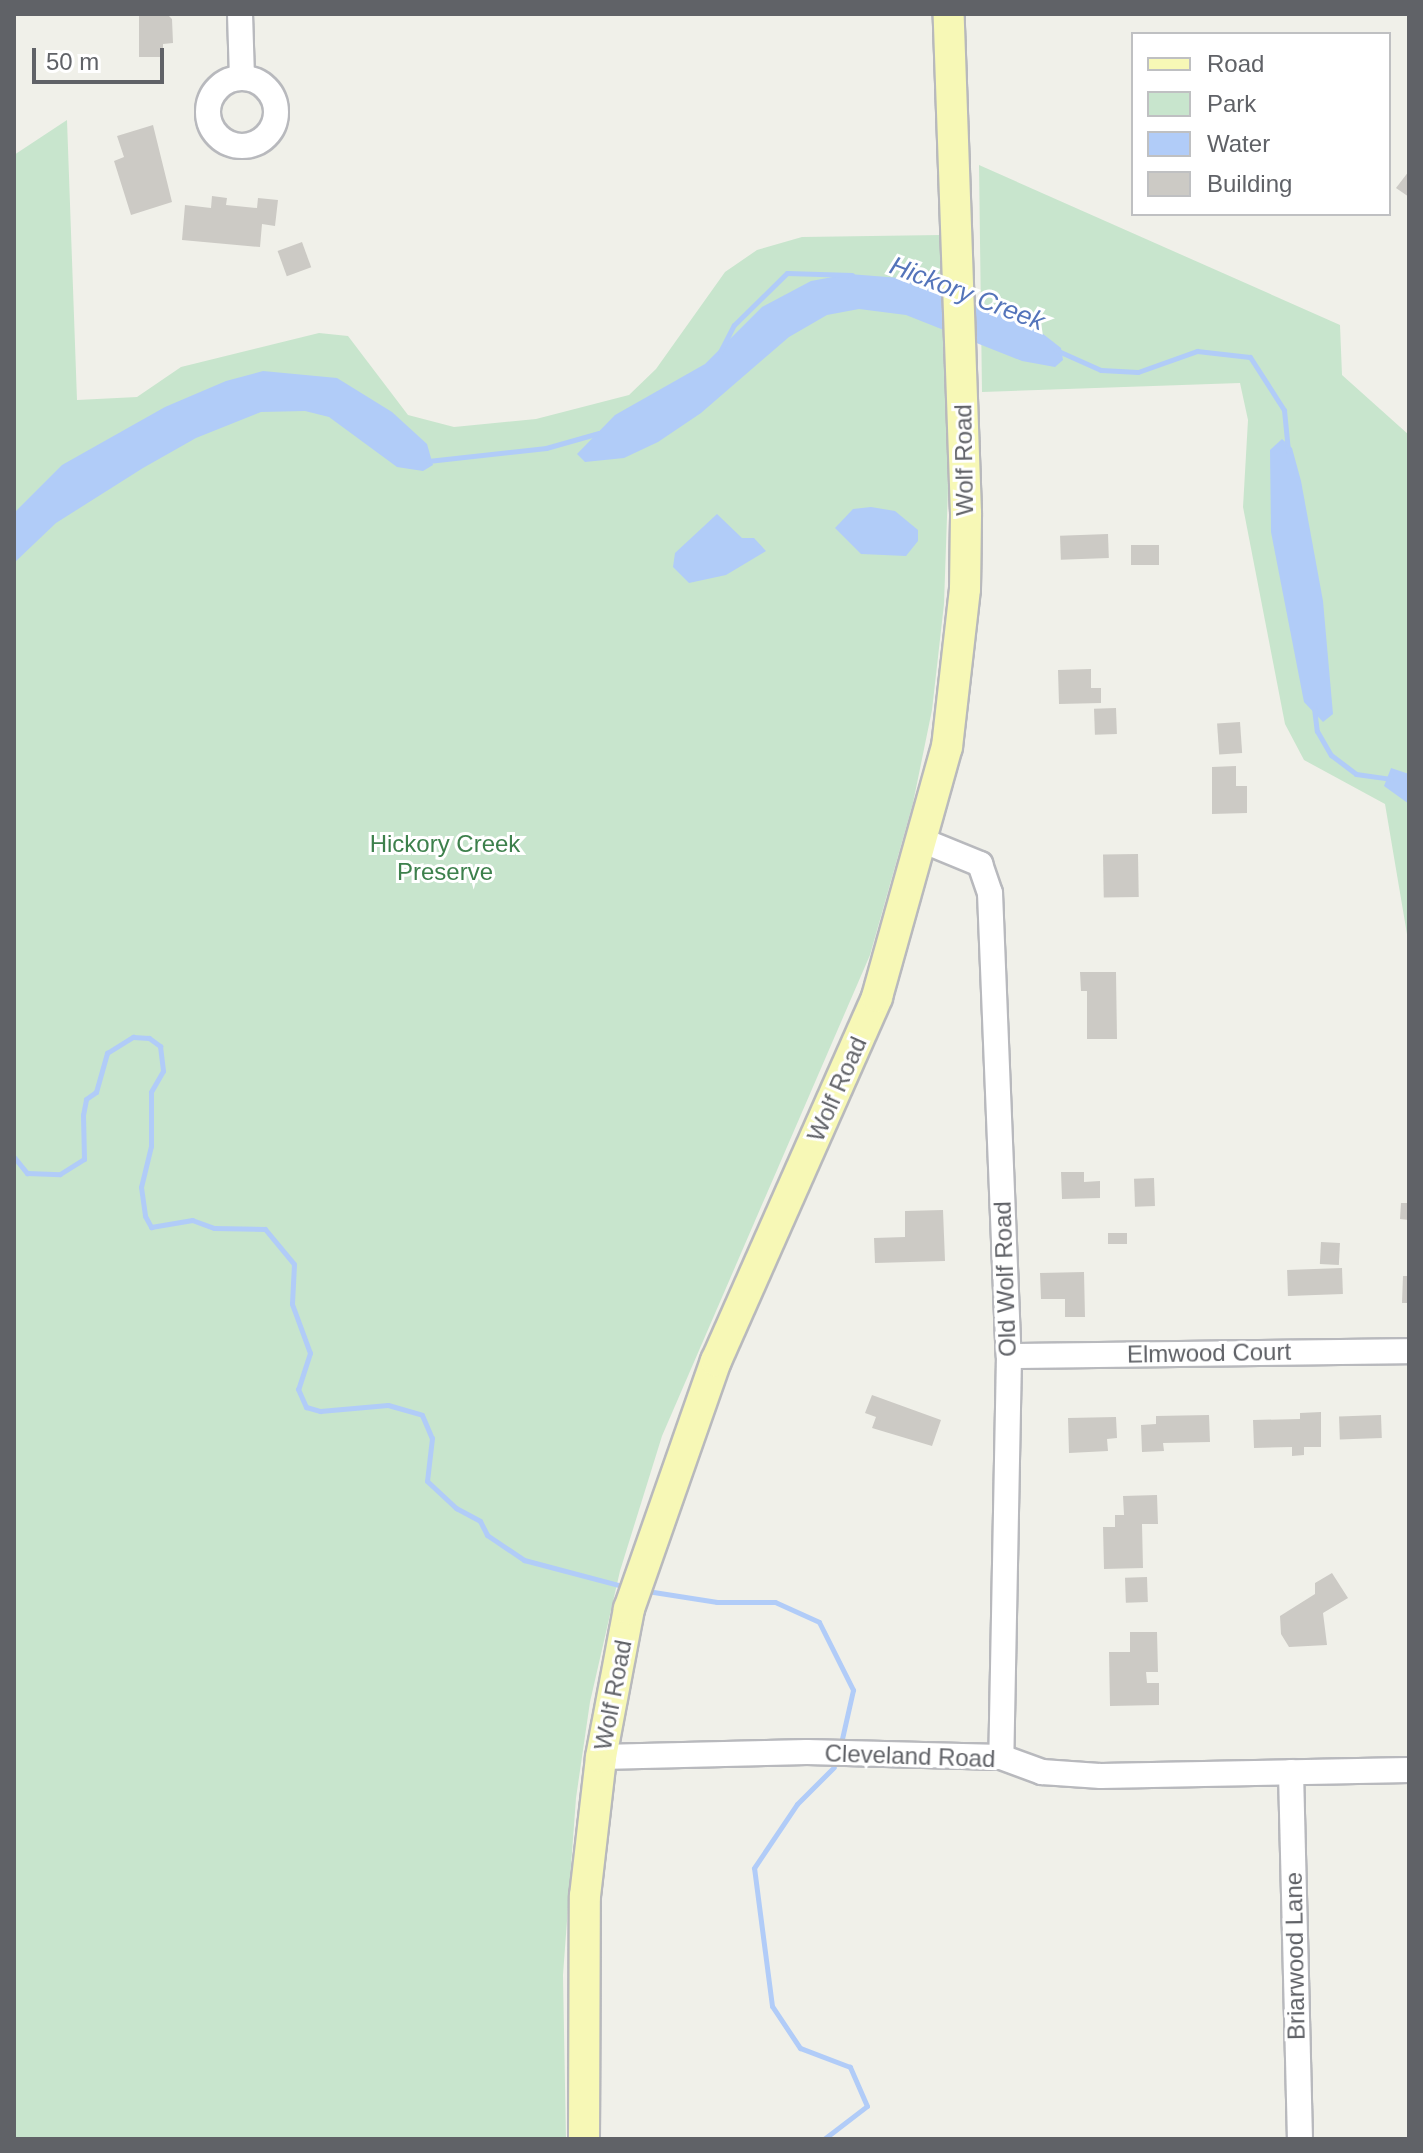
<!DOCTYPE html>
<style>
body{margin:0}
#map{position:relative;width:1423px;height:2153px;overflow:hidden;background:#f0f0e9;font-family:Arial,sans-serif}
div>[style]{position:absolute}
.green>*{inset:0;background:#c8e5cd}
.water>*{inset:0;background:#b1ccf8}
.stream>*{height:5px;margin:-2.5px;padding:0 2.5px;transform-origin:2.5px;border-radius:2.5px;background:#b1ccf8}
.building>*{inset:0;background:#cccac5;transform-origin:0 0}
.roads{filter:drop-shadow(2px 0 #b8b9bd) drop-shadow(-2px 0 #b8b9bd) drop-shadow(0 2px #b8b9bd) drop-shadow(0 -2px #b8b9bd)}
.minor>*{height:24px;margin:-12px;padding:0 12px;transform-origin:12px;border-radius:12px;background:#fff}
.minor>.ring{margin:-12px;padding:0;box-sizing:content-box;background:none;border:24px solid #fff;border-radius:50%}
.major>*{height:30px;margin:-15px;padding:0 15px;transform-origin:15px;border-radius:15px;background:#f7f8b6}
span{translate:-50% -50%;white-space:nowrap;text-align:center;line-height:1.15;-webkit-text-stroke:6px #fff;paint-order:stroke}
.street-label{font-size:24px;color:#606267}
.park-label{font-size:24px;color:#3d804c}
.water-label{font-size:26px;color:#5474ba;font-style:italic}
.frame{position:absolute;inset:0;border:16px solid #606267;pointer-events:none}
.legend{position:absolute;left:1131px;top:32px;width:260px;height:184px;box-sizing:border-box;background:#fff;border:2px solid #bfc0c2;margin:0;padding:10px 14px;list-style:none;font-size:24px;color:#606267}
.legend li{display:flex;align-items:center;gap:16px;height:40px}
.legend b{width:40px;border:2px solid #bfc0c2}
.scale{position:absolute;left:32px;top:48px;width:132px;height:36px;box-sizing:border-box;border:4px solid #606267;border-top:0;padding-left:10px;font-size:24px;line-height:28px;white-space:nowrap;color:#606267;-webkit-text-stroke:6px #fff;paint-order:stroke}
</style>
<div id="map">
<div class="green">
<div style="clip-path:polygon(67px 120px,77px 400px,137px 397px,181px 367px,319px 333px,348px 336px,408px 415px,454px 427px,536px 419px,629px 395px,656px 369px,725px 272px,757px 250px,802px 237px,941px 235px,948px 488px,944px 604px,932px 710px,913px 803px,870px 955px,662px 1436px,620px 1571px,590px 1702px,576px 1798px,563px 1975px,566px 2139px,14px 2139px,14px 155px)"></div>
<div style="clip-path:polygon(979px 165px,1340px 325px,1342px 375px,1409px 435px,1409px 946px,1385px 804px,1304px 760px,1285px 724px,1243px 507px,1248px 420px,1240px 383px,982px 392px)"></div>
</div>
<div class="water">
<div style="clip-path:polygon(849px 274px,926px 280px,951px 288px,1038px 330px,1061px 348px,1063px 360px,1055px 367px,1022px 361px,906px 315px,859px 309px,827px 315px,789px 337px,701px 413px,658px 442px,624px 458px,585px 462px,577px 454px,615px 415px,705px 364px,762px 307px,811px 281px)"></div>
<div style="clip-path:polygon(263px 371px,337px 378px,392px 412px,427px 444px,433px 465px,423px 471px,397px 467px,329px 417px,305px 411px,261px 412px,196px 438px,143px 468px,56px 523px,14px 563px,14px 513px,62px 465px,165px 407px,226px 381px)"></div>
<div style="clip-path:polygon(1282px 439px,1292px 448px,1301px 481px,1323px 601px,1333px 714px,1323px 722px,1304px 702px,1271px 532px,1270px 450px)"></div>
<div style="clip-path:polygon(871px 507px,895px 511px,918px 530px,918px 541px,906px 556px,861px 554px,835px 528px,853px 509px)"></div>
<div style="clip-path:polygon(717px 514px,742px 538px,754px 538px,766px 551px,726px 575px,689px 583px,673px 567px,675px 553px)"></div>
<div style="clip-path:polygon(1391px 768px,1409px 774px,1409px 804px,1384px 786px)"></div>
</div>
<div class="stream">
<div style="left:1056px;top:350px;width:49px;rotate:24deg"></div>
<div style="left:1101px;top:370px;width:37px;rotate:3deg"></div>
<div style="left:1138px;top:372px;width:63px;rotate:-19.6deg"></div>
<div style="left:1197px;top:351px;width:53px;rotate:6.5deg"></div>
<div style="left:1250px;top:357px;width:63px;rotate:57.3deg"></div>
<div style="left:1284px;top:410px;width:41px;rotate:84.4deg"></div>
<div style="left:720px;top:352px;width:30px;rotate:-63deg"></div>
<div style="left:734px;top:325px;width:74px;rotate:-44.5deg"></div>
<div style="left:787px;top:273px;width:65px;rotate:1.8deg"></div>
<div style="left:428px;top:461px;width:119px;rotate:-6.3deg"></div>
<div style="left:546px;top:448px;width:55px;rotate:-15.8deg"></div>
<div style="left:1314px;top:708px;width:23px;rotate:83deg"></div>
<div style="left:1317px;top:731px;width:28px;rotate:60deg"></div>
<div style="left:1331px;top:755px;width:31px;rotate:37deg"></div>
<div style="left:1356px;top:774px;width:35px;rotate:8deg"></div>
<div style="left:14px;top:1157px;width:21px;rotate:51deg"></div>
<div style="left:27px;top:1173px;width:33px;rotate:2deg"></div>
<div style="left:60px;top:1174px;width:28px;rotate:-32deg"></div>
<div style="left:84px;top:1159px;width:44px;rotate:-91.3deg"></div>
<div style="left:83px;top:1115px;width:16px;rotate:-79deg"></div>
<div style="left:86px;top:1099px;width:12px;rotate:-35deg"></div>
<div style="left:96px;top:1092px;width:41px;rotate:-74.2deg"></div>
<div style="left:107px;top:1053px;width:31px;rotate:-32deg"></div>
<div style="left:133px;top:1037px;width:16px;rotate:4deg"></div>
<div style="left:149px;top:1038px;width:14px;rotate:36deg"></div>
<div style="left:160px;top:1046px;width:25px;rotate:83deg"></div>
<div style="left:163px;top:1071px;width:24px;rotate:120deg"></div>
<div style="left:151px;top:1092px;width:54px;rotate:90deg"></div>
<div style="left:151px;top:1146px;width:42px;rotate:103.7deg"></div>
<div style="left:141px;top:1187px;width:29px;rotate:82deg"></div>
<div style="left:145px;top:1216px;width:13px;rotate:61deg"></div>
<div style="left:151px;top:1227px;width:42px;rotate:-9.7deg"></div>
<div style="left:192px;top:1220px;width:23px;rotate:20deg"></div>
<div style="left:214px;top:1228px;width:51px;rotate:1.1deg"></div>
<div style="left:265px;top:1229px;width:45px;rotate:50.4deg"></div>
<div style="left:294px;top:1264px;width:40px;rotate:92.9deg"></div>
<div style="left:292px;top:1304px;width:52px;rotate:69.8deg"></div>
<div style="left:310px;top:1353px;width:38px;rotate:108deg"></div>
<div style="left:298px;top:1389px;width:20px;rotate:66deg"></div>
<div style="left:306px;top:1407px;width:15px;rotate:16deg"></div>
<div style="left:320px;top:1411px;width:68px;rotate:-5deg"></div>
<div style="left:388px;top:1405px;width:35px;rotate:16deg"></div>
<div style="left:422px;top:1415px;width:25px;rotate:67deg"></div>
<div style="left:432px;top:1438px;width:43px;rotate:96.6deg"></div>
<div style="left:427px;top:1481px;width:40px;rotate:43deg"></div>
<div style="left:456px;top:1508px;width:27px;rotate:28deg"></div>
<div style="left:480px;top:1521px;width:16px;rotate:63deg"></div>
<div style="left:487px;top:1535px;width:45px;rotate:34deg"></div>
<div style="left:524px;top:1560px;width:106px;rotate:14.8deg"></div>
<div style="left:647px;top:1591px;width:71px;rotate:8.9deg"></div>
<div style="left:717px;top:1602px;width:58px"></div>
<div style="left:775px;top:1602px;width:48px;rotate:24.4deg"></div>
<div style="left:819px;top:1622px;width:76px;rotate:63.4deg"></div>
<div style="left:853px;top:1690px;width:50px;rotate:102.7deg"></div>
<div style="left:824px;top:2139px;width:54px;rotate:-37.5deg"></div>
<div style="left:867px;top:2106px;width:43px;rotate:-113.6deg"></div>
<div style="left:850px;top:2067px;width:53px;rotate:-159.2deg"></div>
<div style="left:800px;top:2048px;width:50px;rotate:-123.7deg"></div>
<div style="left:772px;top:2006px;width:139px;rotate:-97.4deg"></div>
<div style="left:754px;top:1868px;width:77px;rotate:-56.1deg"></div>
<div style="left:797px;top:1804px;width:52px;rotate:-45deg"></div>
</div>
<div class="building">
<div style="clip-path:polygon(139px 14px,167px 14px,172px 19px,173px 43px,163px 44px,163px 57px,139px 57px)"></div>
<div style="clip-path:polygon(153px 125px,172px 202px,131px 215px,114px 161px,124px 157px,117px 136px)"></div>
<div style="clip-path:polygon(1409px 171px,1409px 197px,1396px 188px)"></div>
<div style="clip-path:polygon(212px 196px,227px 198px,226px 205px,257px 208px,258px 198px,278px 200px,275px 226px,262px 224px,260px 247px,182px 240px,185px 205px,211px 208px)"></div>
<div style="left:302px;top:242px;width:27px;height:26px;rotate:70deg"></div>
<div style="left:1108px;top:534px;width:24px;height:48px;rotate:88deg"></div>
<div style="left:1159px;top:545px;width:20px;height:28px;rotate:90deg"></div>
<div style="clip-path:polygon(1091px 669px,1091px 688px,1101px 688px,1101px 703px,1059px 704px,1058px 670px)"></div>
<div style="left:1116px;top:708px;width:26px;height:22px;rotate:88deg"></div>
<div style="left:1240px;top:722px;width:31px;height:23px;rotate:86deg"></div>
<div style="clip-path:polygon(1236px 766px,1236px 786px,1247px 786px,1247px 813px,1212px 814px,1212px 767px)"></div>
<div style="left:1138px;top:854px;width:43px;height:35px;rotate:89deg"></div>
<div style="clip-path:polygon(1080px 972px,1116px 972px,1117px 1039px,1087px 1039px,1087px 991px,1081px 991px)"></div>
<div style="clip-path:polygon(1061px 1172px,1084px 1172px,1084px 1182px,1100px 1181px,1100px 1198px,1062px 1199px)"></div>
<div style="left:1154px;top:1178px;width:28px;height:20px;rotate:88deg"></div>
<div style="clip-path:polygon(1401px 1203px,1409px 1203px,1409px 1220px,1400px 1219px)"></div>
<div style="clip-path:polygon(943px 1210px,945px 1261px,875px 1263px,874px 1238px,905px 1237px,905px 1211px)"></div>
<div style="left:1108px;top:1233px;width:19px;height:11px"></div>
<div style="left:1321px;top:1242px;width:19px;height:22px;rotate:3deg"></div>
<div style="left:1342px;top:1268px;width:26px;height:55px;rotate:88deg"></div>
<div style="clip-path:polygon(1084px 1272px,1085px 1317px,1065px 1317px,1065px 1299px,1041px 1299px,1040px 1273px)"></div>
<div style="clip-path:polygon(1403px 1276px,1409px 1276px,1409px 1303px,1402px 1303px)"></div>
<div style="clip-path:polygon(872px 1395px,941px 1420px,932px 1446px,872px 1428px,876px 1417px,865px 1413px)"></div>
<div style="clip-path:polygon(1321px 1412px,1321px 1447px,1304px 1447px,1304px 1455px,1292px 1456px,1292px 1447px,1254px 1448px,1253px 1420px,1300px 1419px,1300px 1413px)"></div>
<div style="clip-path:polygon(1209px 1415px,1210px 1442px,1163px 1443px,1164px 1451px,1142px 1452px,1141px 1425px,1156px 1424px,1156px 1416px)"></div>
<div style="left:1381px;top:1415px;width:23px;height:42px;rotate:88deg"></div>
<div style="clip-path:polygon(1116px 1417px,1117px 1438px,1107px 1439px,1108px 1451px,1069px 1453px,1068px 1418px)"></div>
<div style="clip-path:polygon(1157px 1495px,1158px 1524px,1142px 1524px,1143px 1568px,1104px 1569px,1103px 1527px,1115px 1527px,1115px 1515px,1124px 1515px,1123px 1496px)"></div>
<div style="clip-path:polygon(1332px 1573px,1348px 1598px,1323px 1613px,1327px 1645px,1289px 1647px,1281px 1634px,1280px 1616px,1315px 1594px,1315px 1583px)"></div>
<div style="left:1147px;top:1577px;width:25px;height:22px;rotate:88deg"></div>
<div style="clip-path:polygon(1130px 1632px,1157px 1632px,1158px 1672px,1146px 1672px,1147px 1683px,1159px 1683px,1159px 1705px,1110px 1706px,1109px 1652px,1130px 1652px)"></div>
</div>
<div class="roads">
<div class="minor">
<div style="left:240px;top:14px;width:63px;rotate:88.2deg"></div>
<div class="ring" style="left:208px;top:78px;width:44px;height:44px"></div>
<div style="left:924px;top:841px;width:61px;rotate:22.3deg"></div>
<div style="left:980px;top:864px;width:31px;rotate:71deg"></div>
<div style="left:990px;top:893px;width:463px;rotate:87.7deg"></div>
<div style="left:1009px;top:1356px;width:401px;rotate:91.1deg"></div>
<div style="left:1009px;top:1356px;width:400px;rotate:-0.7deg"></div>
<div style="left:601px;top:1757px;width:206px;rotate:-1.4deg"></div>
<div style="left:807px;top:1752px;width:194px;rotate:1.5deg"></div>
<div style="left:1001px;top:1757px;width:44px;rotate:20.1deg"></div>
<div style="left:1042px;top:1772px;width:59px;rotate:3.9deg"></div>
<div style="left:1101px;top:1776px;width:308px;rotate:-1.1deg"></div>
<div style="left:1291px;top:1772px;width:367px;rotate:88.6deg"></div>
</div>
<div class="major">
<div style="left:584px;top:2139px;width:243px;rotate:-89.8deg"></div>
<div style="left:585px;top:1896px;width:140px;rotate:-83.4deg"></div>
<div style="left:601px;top:1757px;width:151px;rotate:-79.3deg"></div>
<div style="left:629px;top:1609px;width:263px;rotate:-70.7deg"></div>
<div style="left:716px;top:1361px;width:398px;rotate:-66.1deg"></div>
<div style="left:877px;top:997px;width:260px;rotate:-74.4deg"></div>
<div style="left:947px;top:747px;width:159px;rotate:-83.5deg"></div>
<div style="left:965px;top:589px;width:76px;rotate:-89.2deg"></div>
<div style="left:966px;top:513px;width:499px;rotate:-92deg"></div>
</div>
</div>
<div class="street-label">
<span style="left:964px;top:460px;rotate:-91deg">Wolf Road</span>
<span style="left:837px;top:1089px;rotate:-66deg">Wolf Road</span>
<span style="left:1005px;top:1279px;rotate:-92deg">Old Wolf Road</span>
<span style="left:1209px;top:1353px;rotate:-1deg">Elmwood Court</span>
<span style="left:613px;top:1695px;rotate:-79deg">Wolf Road</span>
<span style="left:910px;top:1756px;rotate:2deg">Cleveland Road</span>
<span style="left:1295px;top:1956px;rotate:-91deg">Briarwood Lane</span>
</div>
<div class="park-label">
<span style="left:445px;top:858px">Hickory Creek<br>Preserve</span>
</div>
<div class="water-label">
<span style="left:967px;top:294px;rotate:21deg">Hickory Creek</span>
</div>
<div class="frame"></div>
<ul class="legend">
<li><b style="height:10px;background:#f7f8b6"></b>Road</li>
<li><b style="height:22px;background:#c8e5cd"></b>Park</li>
<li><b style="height:22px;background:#b1ccf8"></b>Water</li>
<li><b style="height:22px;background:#cccac5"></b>Building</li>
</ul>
<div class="scale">50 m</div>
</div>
